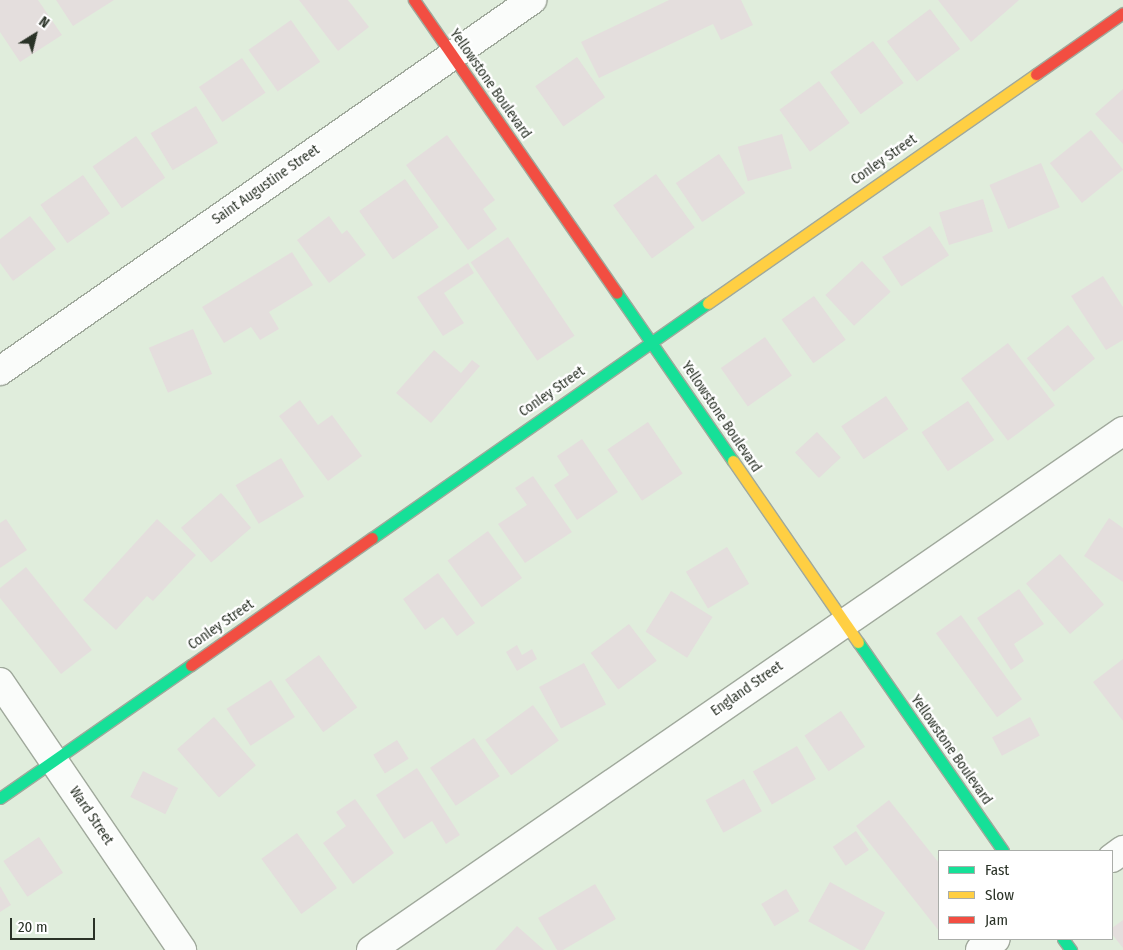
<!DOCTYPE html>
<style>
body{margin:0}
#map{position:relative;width:1123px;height:950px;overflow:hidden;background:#e0eddc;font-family:"Fira Sans Condensed",sans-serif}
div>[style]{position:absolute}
.building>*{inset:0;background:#e4dedd;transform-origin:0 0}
.roads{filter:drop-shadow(1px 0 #a0a99c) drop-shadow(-1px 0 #a0a99c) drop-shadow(0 1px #a0a99c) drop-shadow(0 -1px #a0a99c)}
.street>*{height:28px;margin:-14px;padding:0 14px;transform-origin:14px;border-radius:14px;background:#fafcfa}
.fast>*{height:11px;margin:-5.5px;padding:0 5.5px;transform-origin:5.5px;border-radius:5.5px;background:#16e098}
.slow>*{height:11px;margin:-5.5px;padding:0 5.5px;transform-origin:5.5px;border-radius:5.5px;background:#ffcf43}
.jam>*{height:11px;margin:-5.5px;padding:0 5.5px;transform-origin:5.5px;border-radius:5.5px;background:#f24e42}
span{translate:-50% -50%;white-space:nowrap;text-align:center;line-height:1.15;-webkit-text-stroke:4.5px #fff;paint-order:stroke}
.street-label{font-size:14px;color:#2a3227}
.legend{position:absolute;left:938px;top:850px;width:175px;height:90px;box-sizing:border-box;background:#fff;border:1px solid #aaada9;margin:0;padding:6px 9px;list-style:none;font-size:15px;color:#2a3227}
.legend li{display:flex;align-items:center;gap:10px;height:25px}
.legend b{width:25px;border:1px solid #aaada9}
.north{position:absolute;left:10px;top:10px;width:50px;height:50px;-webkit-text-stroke:4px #fff;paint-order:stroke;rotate:36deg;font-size:14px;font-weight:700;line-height:20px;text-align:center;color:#2a3227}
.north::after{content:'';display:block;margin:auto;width:18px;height:22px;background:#2a3227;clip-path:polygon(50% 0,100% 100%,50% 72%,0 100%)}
.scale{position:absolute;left:10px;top:918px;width:85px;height:22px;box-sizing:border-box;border:2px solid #2a3227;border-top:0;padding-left:6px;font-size:15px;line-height:18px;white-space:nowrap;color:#2a3227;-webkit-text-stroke:4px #fff;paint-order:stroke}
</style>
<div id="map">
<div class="building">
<div style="clip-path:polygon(0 0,38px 0,62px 35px,20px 62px,0 32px)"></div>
<div style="clip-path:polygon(56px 0,114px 0,73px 26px)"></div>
<div style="clip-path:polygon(299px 0,348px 0,369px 27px,338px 51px)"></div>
<div style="clip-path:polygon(669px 0,741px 0,753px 25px,721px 40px,713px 24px,599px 78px,581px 42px)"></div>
<div style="clip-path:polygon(938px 0,1019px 0,971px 42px)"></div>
<div style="left:930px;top:9px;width:50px;height:54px;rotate:53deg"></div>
<div style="left:291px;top:20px;width:51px;height:52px;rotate:55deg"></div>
<div style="left:873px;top:41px;width:52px;height:53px;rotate:54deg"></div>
<div style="left:577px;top:57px;width:49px;height:51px;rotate:55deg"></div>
<div style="left:242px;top:58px;width:42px;height:52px;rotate:56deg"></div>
<div style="left:819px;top:81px;width:52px;height:49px;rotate:54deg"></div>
<div style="clip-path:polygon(1123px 89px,1123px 144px,1095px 114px)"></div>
<div style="left:196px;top:106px;width:43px;height:53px;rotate:59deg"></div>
<div style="left:1091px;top:130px;width:51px;height:53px;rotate:51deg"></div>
<div style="left:782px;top:134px;width:36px;height:46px;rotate:74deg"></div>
<div style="clip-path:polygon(447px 135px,495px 200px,483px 209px,497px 229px,468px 250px,406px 165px)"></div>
<div style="left:136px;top:136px;width:51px;height:53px;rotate:55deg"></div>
<div style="left:719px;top:154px;width:47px;height:52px;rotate:56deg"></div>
<div style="left:1041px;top:163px;width:48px;height:56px;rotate:67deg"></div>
<div style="left:656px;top:174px;width:66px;height:53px;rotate:54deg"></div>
<div style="left:83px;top:175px;width:47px;height:52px;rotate:55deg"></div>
<div style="left:405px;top:179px;width:59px;height:56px;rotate:55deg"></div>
<div style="left:983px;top:199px;width:34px;height:46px;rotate:73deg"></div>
<div style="clip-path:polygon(30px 216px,56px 249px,13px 281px,0 263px,0 239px)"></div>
<div style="clip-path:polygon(329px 216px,342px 234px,347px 230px,366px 255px,329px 283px,297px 240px)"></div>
<div style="left:930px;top:226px;width:35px;height:57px;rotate:57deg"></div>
<div style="left:508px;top:237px;width:119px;height:45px;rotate:56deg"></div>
<div style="clip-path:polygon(292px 252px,313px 285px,269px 312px,279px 329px,260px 340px,251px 327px,224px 343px,202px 307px)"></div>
<div style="left:862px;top:261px;width:42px;height:50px;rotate:47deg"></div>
<div style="clip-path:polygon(468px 263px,474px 273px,444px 293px,464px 323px,443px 336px,417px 297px)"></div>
<div style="clip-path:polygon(1103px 276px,1123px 307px,1123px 340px,1106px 350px,1071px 296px)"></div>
<div style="left:814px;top:296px;width:54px;height:40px;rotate:54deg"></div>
<div style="left:1068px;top:325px;width:43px;height:53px;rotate:51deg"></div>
<div style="left:193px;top:329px;width:49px;height:48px;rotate:67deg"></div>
<div style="left:765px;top:337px;width:47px;height:54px;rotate:55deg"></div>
<div style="left:1008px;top:343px;width:78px;height:59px;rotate:53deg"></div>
<div style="clip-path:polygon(434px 350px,461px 373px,472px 360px,480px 366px,431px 423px,396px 393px)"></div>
<div style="left:886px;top:396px;width:40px;height:54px;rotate:56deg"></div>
<div style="clip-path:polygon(300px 400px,318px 425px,332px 415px,362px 456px,328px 481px,279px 416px)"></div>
<div style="left:968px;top:401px;width:47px;height:56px;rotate:56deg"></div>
<div style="left:648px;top:422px;width:62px;height:49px;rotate:56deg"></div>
<div style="left:817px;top:432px;width:35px;height:30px;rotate:47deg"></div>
<div style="clip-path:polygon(582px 439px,618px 492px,577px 520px,554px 485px,569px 475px,557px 456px)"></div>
<div style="left:281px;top:458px;width:45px;height:53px;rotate:59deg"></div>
<div style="clip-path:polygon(533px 476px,572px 532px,525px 563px,498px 524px,527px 505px,515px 488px)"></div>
<div style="left:221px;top:493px;width:46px;height:53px;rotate:49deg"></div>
<div style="clip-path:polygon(1109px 518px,1123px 528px,1123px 582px,1084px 556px)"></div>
<div style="clip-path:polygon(6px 519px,27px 550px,0 568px,0 523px)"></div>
<div style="clip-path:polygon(157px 519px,196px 555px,153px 601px,147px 596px,116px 630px,83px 600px)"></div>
<div style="left:488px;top:531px;width:58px;height:50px;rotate:54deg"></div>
<div style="left:727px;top:547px;width:43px;height:48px;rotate:59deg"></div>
<div style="left:1060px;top:554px;width:67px;height:45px;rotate:49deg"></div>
<div style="clip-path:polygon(26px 567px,92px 650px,61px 674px,0 598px,0 588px)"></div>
<div style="clip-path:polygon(438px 573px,475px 623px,457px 636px,443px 617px,425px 630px,403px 599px)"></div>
<div style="clip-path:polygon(1019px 589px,1044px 624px,1014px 644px,1024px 661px,1011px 670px,977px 618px)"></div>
<div style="left:671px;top:591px;width:49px;height:48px;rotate:32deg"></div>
<div style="left:961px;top:615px;width:104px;height:31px;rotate:54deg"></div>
<div style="left:629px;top:624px;width:46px;height:48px;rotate:53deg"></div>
<div style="clip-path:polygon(517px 645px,522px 655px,532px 649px,537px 659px,517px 671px,506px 652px)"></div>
<div style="left:319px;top:655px;width:65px;height:42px;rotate:54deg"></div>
<div style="clip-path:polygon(1123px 659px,1123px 721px,1093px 682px)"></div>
<div style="left:584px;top:663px;width:47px;height:51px;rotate:62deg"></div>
<div style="left:271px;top:680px;width:44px;height:53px;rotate:57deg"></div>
<div style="left:533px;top:705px;width:44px;height:59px;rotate:54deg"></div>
<div style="left:841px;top:711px;width:43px;height:44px;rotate:56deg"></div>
<div style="left:214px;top:717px;width:64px;height:49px;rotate:49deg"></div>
<div style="left:1030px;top:717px;width:21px;height:43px;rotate:62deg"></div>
<div style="left:474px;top:738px;width:46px;height:53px;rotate:56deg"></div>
<div style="left:397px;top:740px;width:22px;height:28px;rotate:58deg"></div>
<div style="left:797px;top:746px;width:38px;height:51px;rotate:60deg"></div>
<div style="clip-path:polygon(417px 768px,460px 835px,446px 844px,432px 821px,404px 839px,376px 795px)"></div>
<div style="left:143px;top:771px;width:39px;height:29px;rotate:26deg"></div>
<div style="left:744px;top:779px;width:37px;height:44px;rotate:61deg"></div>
<div style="clip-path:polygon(355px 799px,394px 853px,353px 884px,323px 843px,346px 826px,336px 812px)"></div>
<div style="clip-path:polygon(889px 800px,939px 863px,939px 931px,856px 826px)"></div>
<div style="left:856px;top:831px;width:23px;height:28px;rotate:56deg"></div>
<div style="left:297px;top:833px;width:68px;height:44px;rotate:54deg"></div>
<div style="left:39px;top:837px;width:43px;height:43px;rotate:56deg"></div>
<div style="left:830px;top:882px;width:63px;height:45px;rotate:29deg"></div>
<div style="clip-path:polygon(595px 884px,616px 919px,563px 950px,557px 950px,538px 918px)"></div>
<div style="clip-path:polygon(0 886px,11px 905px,0 912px)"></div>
<div style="left:786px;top:889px;width:26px;height:29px;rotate:59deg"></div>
<div style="clip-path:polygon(1123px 920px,1123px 948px,1112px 934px,1112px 928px)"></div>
<div style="clip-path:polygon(517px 926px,544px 950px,495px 950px)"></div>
</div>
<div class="roads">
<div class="street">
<div style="left:0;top:371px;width:649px;rotate:-34.89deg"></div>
<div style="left:0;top:682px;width:324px;rotate:55.8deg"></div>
<div style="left:1112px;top:858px;width:14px;rotate:-36deg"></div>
<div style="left:371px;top:950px;width:914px;rotate:-34.61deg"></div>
<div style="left:980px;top:950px;width:19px;rotate:-35deg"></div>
</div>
<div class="fast">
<div style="left:617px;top:293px;width:204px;rotate:55.4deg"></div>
<div style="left:372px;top:538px;width:410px;rotate:-35deg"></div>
<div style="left:858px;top:642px;width:254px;rotate:55.2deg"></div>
<div style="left:0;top:798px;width:233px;rotate:-34.9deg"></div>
<div style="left:1063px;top:939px;width:14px;rotate:54deg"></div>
</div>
<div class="slow">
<div style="left:708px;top:303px;width:400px;rotate:-34.9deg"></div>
<div style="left:733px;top:461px;width:220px;rotate:55.4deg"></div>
</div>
<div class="jam">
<div style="left:414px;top:0;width:356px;rotate:55.3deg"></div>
<div style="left:1036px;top:74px;width:106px;rotate:-35deg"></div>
<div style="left:191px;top:665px;width:221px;rotate:-35.1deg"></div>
</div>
</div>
<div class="street-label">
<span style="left:490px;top:84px;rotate:55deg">Yellowstone Boulevard</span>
<span style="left:884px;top:160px;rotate:-35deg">Conley Street</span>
<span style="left:266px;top:185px;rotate:-35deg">Saint Augustine Street</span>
<span style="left:552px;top:392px;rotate:-35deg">Conley Street</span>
<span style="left:721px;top:417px;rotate:56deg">Yellowstone Boulevard</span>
<span style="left:221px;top:625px;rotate:-35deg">Conley Street</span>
<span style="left:747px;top:689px;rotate:-35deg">England Street</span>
<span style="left:951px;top:750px;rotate:55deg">Yellowstone Boulevard</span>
<span style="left:91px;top:816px;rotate:56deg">Ward Street</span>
</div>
<ul class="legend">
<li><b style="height:6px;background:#16e098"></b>Fast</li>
<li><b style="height:6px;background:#ffcf43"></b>Slow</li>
<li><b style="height:6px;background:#f24e42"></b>Jam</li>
</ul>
<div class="north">N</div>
<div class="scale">20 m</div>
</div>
